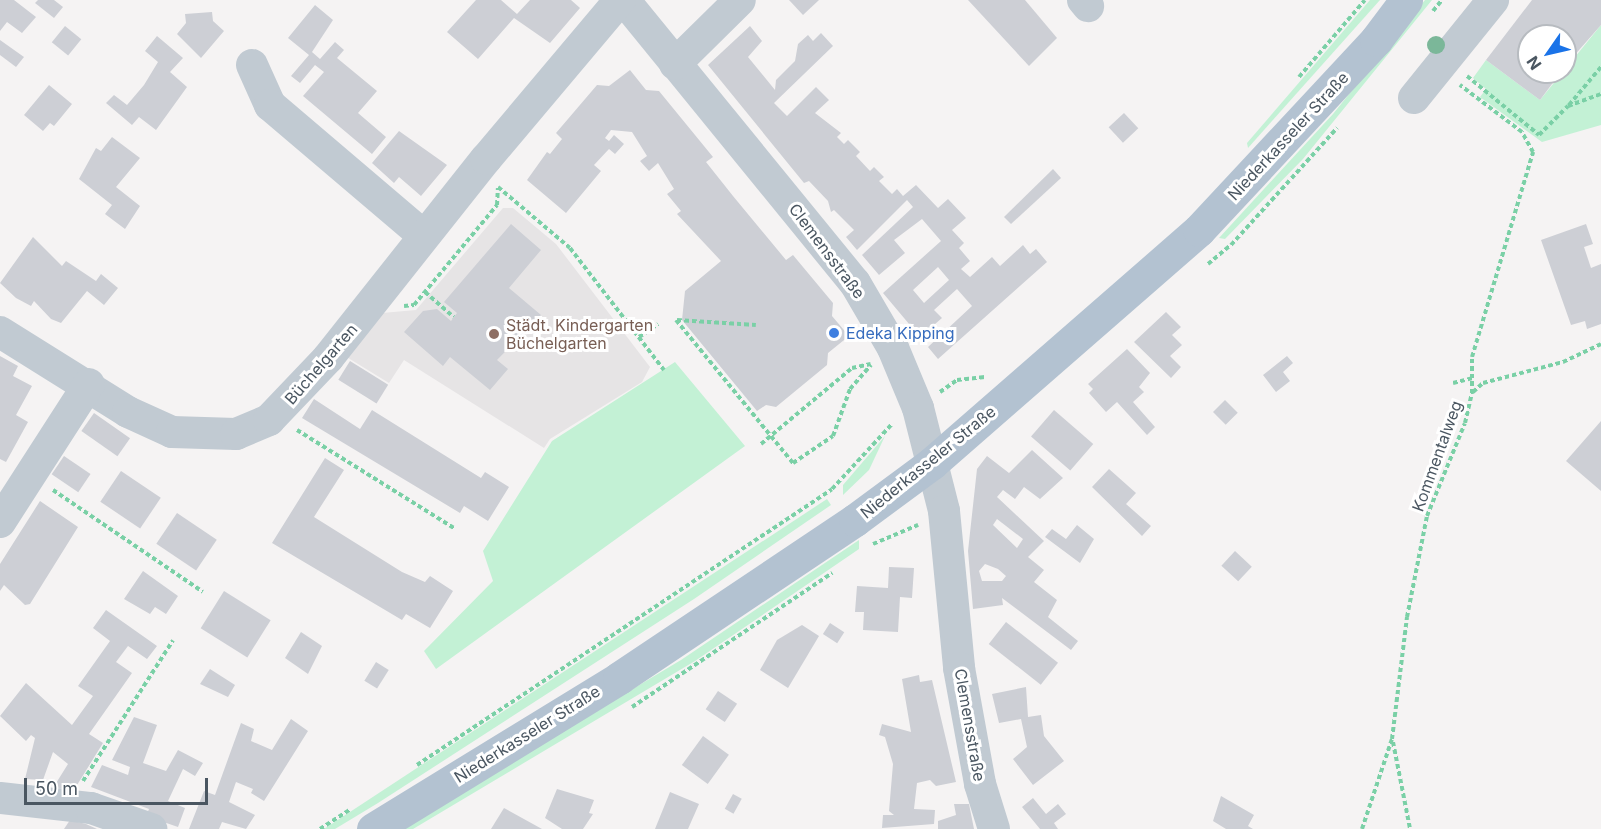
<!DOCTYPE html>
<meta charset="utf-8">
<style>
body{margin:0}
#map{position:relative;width:1601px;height:829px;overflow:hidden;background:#f5f3f3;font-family:Inter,sans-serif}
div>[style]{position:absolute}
.education>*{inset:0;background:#e6e4e5}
.green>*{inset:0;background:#c3f1d5}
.building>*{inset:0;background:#cdcfd5;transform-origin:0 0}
.path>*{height:4px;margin-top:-2px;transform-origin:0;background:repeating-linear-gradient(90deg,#7ad0a6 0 4.5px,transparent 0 7.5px)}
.minor>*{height:32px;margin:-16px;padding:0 16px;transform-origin:16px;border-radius:16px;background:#c1cad2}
.major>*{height:33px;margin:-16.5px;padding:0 16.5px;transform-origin:16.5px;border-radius:16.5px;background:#b3c2d1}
.trees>*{width:18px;height:18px;margin:-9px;border-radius:50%;background:#7bb799}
.dots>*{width:16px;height:16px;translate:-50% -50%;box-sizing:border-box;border:3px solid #fff;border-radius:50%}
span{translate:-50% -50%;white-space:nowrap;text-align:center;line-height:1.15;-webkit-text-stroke:6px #fff;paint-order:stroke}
.street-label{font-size:16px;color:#4a5661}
.education-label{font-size:16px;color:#785e54}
.left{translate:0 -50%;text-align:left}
.shop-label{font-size:16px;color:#366cbe}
.north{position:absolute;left:1517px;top:24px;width:60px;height:60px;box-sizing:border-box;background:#fff;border:2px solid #b7bbc0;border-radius:50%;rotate:236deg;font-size:16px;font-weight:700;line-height:24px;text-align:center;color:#4a5661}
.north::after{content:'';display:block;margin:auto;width:21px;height:27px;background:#1a73e8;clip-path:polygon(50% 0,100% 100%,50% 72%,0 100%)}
.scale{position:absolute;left:24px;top:778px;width:184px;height:27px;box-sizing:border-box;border:3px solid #4a5661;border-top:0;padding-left:8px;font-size:18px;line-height:21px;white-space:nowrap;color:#4a5661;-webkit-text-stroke:4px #fff;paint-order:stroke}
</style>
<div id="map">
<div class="education">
<div style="clip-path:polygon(503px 208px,513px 208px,556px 244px,650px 367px,642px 382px,550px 439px,544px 448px,404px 360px,389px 383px,345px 356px,382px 313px,416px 310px)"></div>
</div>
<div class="green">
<div style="clip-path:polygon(1370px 0,1380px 0,1248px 148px,1247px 143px)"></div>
<div style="clip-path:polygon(1425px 0,1432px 0,1303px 159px,1225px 239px,1219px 238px,1333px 114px)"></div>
<div style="clip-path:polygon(1601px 25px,1601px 125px,1542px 142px,1480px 97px,1486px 89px,1473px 78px,1486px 60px,1540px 100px)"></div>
<div style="clip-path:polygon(675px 362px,745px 446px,436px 669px,424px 651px,493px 581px,483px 551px,552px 441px)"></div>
<div style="clip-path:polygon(885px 436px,869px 470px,843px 495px,843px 485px)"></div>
<div style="clip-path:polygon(827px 499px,831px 505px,694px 599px,378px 803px,335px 829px,324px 829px)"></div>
<div style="clip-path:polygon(859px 540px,859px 549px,695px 661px,413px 829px,399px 829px,681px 660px)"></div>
</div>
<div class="building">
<div style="clip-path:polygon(0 0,14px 0,36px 17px,22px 33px,7px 22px,0 31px)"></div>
<div style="clip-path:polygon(38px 0,54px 0,63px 7px,54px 18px,35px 3px)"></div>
<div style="clip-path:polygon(476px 0,501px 0,517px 14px,530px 0,571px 0,580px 8px,550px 43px,514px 18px,478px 59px,447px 32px)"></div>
<div style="clip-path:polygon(789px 0,819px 0,803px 15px)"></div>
<div style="clip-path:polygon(968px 0,1025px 0,1057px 38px,1029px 66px)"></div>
<div style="clip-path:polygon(1532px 0,1601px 0,1601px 25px,1565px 66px,1565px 36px,1529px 36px,1529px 72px,1561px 72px,1540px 100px,1486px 60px)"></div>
<div style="clip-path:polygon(315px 5px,333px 20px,312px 52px,320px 59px,335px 42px,344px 50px,337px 58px,377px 91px,358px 113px,386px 137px,372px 154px,303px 96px,324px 72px,315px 65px,300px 83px,291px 76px,309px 55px,288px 38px)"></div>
<div style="clip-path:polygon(212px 12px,213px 21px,224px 31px,201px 58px,177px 34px,186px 23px,185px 14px)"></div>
<div style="left:65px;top:26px;width:21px;height:21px;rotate:39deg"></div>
<div style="clip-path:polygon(evenodd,750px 26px,762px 41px,748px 57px,775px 90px,776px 80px,795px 61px,798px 44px,808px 35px,813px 41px,821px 33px,833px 46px,774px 103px,787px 116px,816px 87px,829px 100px,815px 113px,841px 133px,837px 137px,844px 144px,848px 140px,860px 152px,856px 156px,870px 171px,874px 167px,884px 177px,879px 181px,892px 194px,897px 189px,903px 196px,916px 185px,938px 208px,948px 199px,966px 218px,952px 230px,964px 243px,959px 248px,970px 261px,961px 269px,970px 277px,992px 257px,1000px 266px,1023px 245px,1030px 254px,1036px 249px,1047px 262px,938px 359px,928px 347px,972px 306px,957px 289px,934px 310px,942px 318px,920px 337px,883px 293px,941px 241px,922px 219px,894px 240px,905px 253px,879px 275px,862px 255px,913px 207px,907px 200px,857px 250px,846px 237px,854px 230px,834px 210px,831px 212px,828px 201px,809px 181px,804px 183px,708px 65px,750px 26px,938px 267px,949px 280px,924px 303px,913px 290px,938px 267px)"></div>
<div style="clip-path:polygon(157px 36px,183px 58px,170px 72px,187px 87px,156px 130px,139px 117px,132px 125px,106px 103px,114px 95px,127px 105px,144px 85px,158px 62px,145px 51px)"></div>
<div style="clip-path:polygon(0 40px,24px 57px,16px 67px,0 55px)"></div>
<div style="clip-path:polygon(630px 70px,646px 90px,659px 91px,713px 157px,706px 162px,733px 196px,786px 260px,793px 255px,833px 303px,832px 316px,849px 336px,828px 353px,827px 365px,776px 407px,766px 405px,757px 411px,682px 320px,685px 291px,721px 261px,677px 214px,681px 211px,667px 194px,674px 189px,658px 163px,649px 171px,640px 161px,647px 156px,632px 132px,611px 130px,605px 138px,609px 141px,614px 135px,624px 144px,615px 154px,609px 149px,594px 165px,601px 171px,566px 213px,527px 180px,547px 152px,550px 154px,562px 139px,556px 133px,597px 85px,609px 86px)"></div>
<div style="clip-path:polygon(49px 85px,72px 104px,54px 126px,50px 123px,43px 131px,24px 115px)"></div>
<div style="left:1124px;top:113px;width:21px;height:21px;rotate:47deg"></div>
<div style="clip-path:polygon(399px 131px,447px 165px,421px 196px,399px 177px,394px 183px,372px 163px)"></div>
<div style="clip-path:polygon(112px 137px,140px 158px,116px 187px,140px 206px,125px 229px,105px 214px,112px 205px,79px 179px,96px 148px,101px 151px)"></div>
<div style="clip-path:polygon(1053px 169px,1061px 178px,1011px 224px,1004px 217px)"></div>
<div style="clip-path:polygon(511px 224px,541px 250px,509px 288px,541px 315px,497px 360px,508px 369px,490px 390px,450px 357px,443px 366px,404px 332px,423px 311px,437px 309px,451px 321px,457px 313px,444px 302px)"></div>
<div style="clip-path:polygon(1586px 224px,1593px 244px,1584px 247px,1591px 268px,1601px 264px,1601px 324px,1587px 329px,1585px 321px,1571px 325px,1541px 240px)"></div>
<div style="clip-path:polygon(33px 237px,62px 266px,66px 261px,96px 281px,101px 274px,118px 288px,104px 305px,87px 291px,61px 323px,51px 319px,34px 301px,31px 306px,16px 298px,0 283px)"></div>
<div style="clip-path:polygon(1166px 312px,1181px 327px,1172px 335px,1182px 345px,1170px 356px,1181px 367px,1171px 378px,1134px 342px)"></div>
<div style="clip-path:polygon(1127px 349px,1150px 373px,1139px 387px,1144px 392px,1133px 402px,1155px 427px,1147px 435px,1117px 402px,1106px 412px,1089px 393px,1093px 389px,1088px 384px)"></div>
<div style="clip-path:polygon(0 356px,18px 366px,13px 376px,32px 386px,16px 415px,28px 422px,6px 462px,0 459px)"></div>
<div style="clip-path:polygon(1287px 356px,1293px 363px,1283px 372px,1290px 381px,1276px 392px,1263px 375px)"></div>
<div style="left:350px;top:361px;width:45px;height:22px;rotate:32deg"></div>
<div style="clip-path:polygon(314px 399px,360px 429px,372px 410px,481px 478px,485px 472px,509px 487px,488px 521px,464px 506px,460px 513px,302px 418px)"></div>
<div style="left:1225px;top:400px;width:18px;height:17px;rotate:45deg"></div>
<div style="left:1054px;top:410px;width:52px;height:35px;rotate:41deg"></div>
<div style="left:94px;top:413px;width:44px;height:22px;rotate:35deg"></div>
<div style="clip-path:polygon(1601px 421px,1601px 491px,1566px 461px)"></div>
<div style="clip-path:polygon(evenodd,1032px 450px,1063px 478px,1040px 499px,1024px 487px,1015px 499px,1003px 490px,997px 497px,1044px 541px,1028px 557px,1044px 570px,1034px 582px,1057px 600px,1048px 617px,1078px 641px,1071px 650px,1002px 598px,1003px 605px,973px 609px,968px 551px,977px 469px,987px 456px,1009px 473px,1032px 450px,997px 519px,1023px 539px,1017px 548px,993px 525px,997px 519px,1032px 450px,985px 564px,998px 569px,1006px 576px,1002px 581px,982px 581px,979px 571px,985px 564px)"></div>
<div style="left:64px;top:456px;width:32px;height:22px;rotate:34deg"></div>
<div style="clip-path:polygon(325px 458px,344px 470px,314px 517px,402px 572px,425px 582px,430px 576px,453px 591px,430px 628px,406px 614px,402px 620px,272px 543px)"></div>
<div style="clip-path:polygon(1109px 469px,1136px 493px,1126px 504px,1151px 526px,1142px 536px,1092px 487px)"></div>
<div style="left:121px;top:471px;width:48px;height:37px;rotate:34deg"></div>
<div style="clip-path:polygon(40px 501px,78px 527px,30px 604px,25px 605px,4px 585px,0 591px,0 564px)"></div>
<div style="left:177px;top:513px;width:48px;height:37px;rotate:34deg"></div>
<div style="clip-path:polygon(1077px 525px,1094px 539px,1080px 563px,1045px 537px,1052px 529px,1066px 539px)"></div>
<div style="left:1235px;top:551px;width:23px;height:20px;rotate:43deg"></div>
<div style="clip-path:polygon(889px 567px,914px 568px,912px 598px,900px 597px,898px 632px,863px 630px,864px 612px,855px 612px,857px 586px,888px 588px)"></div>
<div style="clip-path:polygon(143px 571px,178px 596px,166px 614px,155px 607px,150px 614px,124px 599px)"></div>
<div style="left:224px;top:591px;width:55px;height:44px;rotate:32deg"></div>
<div style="clip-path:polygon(106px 610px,157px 646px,147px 659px,128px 646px,116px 662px,132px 673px,89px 734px,103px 743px,74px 790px,53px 788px,68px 764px,53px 752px,43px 780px,25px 779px,35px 738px,31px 735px,26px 741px,0 716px,26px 683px,72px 725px,93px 696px,78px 686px,110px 641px,93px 628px)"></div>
<div style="left:1006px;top:622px;width:66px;height:28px;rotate:38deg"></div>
<div style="left:830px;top:623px;width:17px;height:13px;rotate:33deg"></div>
<div style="clip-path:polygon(802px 625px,819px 636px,788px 688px,760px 670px,777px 640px)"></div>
<div style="clip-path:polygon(301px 632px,322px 646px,308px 674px,285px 658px)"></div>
<div style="left:376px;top:662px;width:15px;height:22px;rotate:32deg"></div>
<div style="clip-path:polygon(210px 669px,235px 685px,228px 697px,200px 684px)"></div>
<div style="clip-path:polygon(919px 675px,920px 682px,932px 680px,956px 782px,936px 786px,930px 780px,917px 783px,914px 809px,935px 810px,934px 824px,882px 828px,883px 815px,894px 815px,889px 811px,893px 764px,885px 737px,879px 735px,882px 724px,911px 732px,902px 679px)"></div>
<div style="clip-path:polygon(1026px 687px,1028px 717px,1041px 715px,1044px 736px,1064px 761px,1033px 785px,1013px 759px,1027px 747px,1021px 719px,999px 723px,992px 694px)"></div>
<div style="left:718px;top:691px;width:23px;height:22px;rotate:34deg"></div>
<div style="clip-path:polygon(134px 717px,157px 725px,143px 763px,166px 771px,178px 750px,203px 763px,195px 776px,183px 769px,168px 801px,185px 808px,178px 827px,146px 816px,149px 809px,91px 787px,102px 765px,128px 775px,130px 767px,112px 760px)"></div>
<div style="clip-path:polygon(291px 719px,308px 731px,264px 801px,251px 793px,253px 789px,236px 782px,229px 802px,255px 815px,246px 829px,222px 822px,219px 829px,189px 829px,204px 791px,215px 795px,241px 723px,254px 729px,251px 741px,272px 750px)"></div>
<div style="left:703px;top:736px;width:32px;height:36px;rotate:36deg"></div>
<div style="clip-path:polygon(557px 789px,594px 800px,589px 813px,593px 814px,583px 829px,562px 829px,545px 818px)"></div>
<div style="clip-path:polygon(670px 792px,699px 804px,688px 829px,655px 829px)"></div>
<div style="left:733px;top:794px;width:10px;height:17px;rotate:29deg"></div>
<div style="clip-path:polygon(1221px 796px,1254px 815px,1248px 826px,1253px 829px,1226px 829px,1213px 821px)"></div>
<div style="clip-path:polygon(1033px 798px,1046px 814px,1058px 804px,1066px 814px,1054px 823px,1058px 829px,1040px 829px,1022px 807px)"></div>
<div style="clip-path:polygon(954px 804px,969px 804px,974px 829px,938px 829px,938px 821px,956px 815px)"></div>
<div style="clip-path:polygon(504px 808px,542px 829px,491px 829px)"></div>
<div style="clip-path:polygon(70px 820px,86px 824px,97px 829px,64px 829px)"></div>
</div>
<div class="path">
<div style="left:1433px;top:11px;width:14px;rotate:-51deg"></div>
<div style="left:1467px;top:76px;width:93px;rotate:39.3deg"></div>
<div style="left:1539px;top:135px;width:41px;rotate:-45deg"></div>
<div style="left:1568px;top:106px;width:35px;rotate:-20deg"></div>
<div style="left:1299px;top:77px;width:101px;rotate:-49.4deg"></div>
<div style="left:1569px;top:105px;width:50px;rotate:-49.9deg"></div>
<div style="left:498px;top:187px;width:94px;rotate:40.3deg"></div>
<div style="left:570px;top:248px;width:154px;rotate:52.4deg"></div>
<div style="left:1208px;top:264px;width:30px;rotate:-40deg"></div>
<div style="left:1231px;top:245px;width:158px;rotate:-47.8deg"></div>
<div style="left:425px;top:292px;width:38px;rotate:41deg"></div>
<div style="left:404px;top:306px;width:10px;rotate:-6deg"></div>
<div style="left:414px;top:305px;width:130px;rotate:-50.3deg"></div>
<div style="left:497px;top:205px;width:17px;rotate:-87deg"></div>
<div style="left:676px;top:320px;width:185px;rotate:50.7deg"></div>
<div style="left:793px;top:463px;width:48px;rotate:-34deg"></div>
<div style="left:833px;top:436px;width:50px;rotate:-70.1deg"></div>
<div style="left:850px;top:389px;width:32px;rotate:-49deg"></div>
<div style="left:677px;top:320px;width:79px;rotate:3.6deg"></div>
<div style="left:639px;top:337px;width:23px;rotate:-34deg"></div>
<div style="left:1453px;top:383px;width:21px;rotate:-14deg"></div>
<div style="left:940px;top:392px;width:21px;rotate:-35deg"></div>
<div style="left:957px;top:380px;width:28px;rotate:-6deg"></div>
<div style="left:1473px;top:392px;width:13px;rotate:-42deg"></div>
<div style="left:1483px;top:383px;width:83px;rotate:-14.7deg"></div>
<div style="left:1563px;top:362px;width:42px;rotate:-25.3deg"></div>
<div style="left:297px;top:430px;width:185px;rotate:32deg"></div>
<div style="left:761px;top:444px;width:119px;rotate:-39.9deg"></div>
<div style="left:852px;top:368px;width:19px;rotate:-12deg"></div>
<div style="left:53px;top:490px;width:181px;rotate:34.2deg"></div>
<div style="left:873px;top:544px;width:49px;rotate:-22.9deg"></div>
<div style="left:632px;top:707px;width:241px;rotate:-33.8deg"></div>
<div style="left:1393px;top:742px;width:89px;rotate:78.9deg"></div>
<div style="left:417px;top:765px;width:498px;rotate:-33.6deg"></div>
<div style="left:832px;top:489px;width:90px;rotate:-47.3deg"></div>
<div style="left:83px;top:781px;width:167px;rotate:-57.4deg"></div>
<div style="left:320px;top:829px;width:37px;rotate:-33deg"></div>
<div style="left:1362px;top:829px;width:95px;rotate:-71.6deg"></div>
<div style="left:1392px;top:739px;width:123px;rotate:-83deg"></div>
<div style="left:1407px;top:617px;width:103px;rotate:-78.8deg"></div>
<div style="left:1427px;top:516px;width:100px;rotate:-67.8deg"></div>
<div style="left:1465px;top:423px;width:31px;rotate:-77deg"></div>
<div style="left:1472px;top:393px;width:36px;rotate:-90deg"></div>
<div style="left:1472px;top:357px;width:214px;rotate:-73.4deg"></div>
<div style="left:1533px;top:152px;width:23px;rotate:-119deg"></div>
<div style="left:1522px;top:132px;width:78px;rotate:-142.8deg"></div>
</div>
<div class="minor">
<div style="left:624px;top:0;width:365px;rotate:50.8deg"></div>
<div style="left:855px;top:283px;width:75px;rotate:59.7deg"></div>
<div style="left:893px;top:348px;width:65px;rotate:67.4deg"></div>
<div style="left:918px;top:408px;width:106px;rotate:75.8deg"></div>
<div style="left:944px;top:511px;width:158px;rotate:84.5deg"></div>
<div style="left:959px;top:668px;width:118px;rotate:79.7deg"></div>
<div style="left:980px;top:784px;width:47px;rotate:72.7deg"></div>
<div style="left:1083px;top:0;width:8px;rotate:50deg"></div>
<div style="left:675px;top:64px;width:91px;rotate:-44.6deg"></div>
<div style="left:252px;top:65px;width:44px;rotate:65.8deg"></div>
<div style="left:270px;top:105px;width:202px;rotate:40.4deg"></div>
<div style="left:1414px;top:98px;width:126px;rotate:-51.1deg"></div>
<div style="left:0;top:332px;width:151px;rotate:32deg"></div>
<div style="left:128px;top:412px;width:48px;rotate:24.4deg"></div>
<div style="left:172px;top:432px;width:64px;rotate:1.8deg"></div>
<div style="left:236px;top:434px;width:36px;rotate:-23deg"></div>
<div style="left:269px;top:420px;width:86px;rotate:-46.4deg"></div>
<div style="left:328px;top:358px;width:254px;rotate:-51.6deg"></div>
<div style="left:486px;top:159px;width:208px;rotate:-49.9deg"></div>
<div style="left:0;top:522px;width:164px;rotate:-57.2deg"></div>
<div style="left:0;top:798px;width:92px;rotate:6.3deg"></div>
<div style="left:91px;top:808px;width:64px;rotate:19.3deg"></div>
</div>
<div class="major">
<div style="left:373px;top:829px;width:289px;rotate:-31.5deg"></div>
<div style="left:619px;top:678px;width:284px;rotate:-33.8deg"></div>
<div style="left:855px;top:520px;width:96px;rotate:-36.5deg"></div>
<div style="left:932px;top:463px;width:354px;rotate:-41.1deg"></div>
<div style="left:1199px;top:230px;width:260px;rotate:-47deg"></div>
<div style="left:1376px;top:40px;width:50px;rotate:-53.1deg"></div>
</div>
<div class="trees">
<div style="left:1436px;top:45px"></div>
</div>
<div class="dots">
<div style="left:834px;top:333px;background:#3f7fe0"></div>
<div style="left:494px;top:334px;background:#8d6e63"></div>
</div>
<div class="street-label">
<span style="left:1288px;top:136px;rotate:-47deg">Niederkasseler Straße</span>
<span style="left:827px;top:251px;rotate:53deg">Clemensstraße</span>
<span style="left:321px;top:364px;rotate:-49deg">Büchelgarten</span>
<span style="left:1437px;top:456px;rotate:-70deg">Kommentalweg</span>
<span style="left:928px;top:462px;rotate:-39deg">Niederkasseler Straße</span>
<span style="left:970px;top:725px;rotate:80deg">Clemensstraße</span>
<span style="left:527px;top:734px;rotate:-32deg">Niederkasseler Straße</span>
</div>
<div class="education-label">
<span class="left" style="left:506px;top:334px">Städt. Kindergarten<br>Büchelgarten</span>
</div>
<div class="shop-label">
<span class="left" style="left:846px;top:333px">Edeka Kipping</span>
</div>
<div class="north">N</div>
<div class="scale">50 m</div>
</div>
